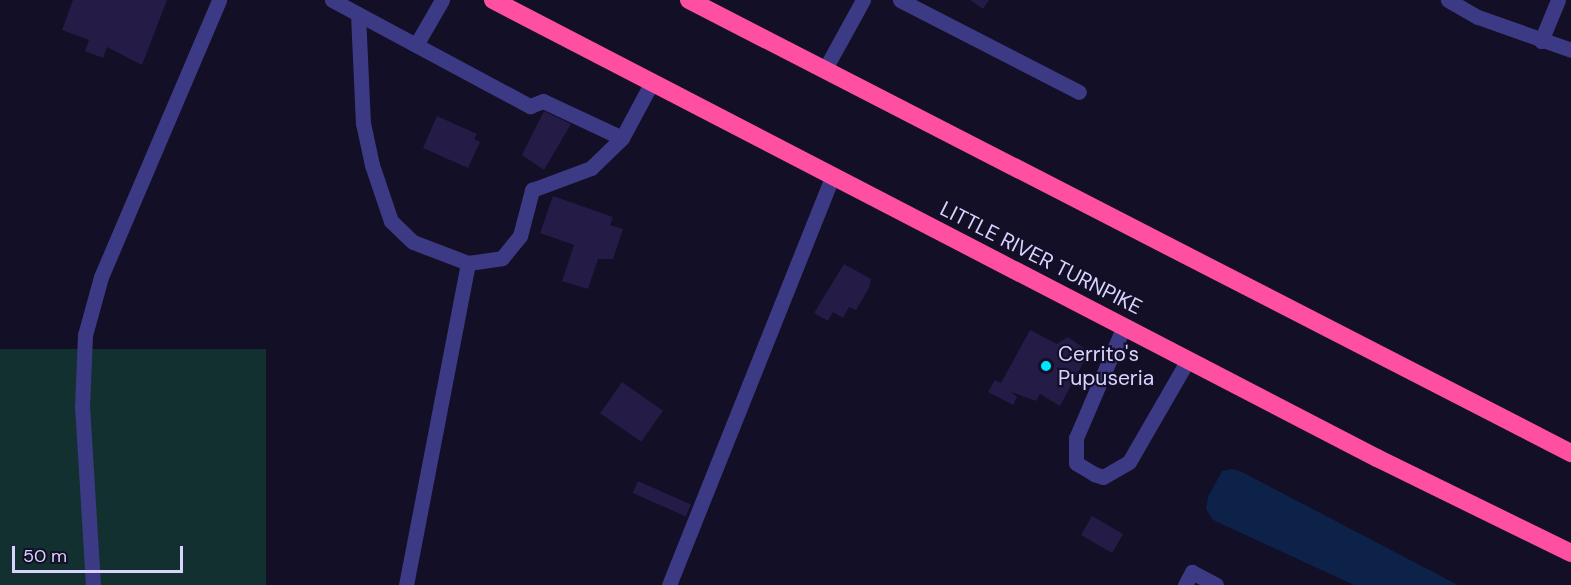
<!DOCTYPE html>
<style>
body{margin:0}
#map{position:relative;width:1571px;height:585px;overflow:hidden;background:#130f26;font-family:"DM Sans",sans-serif}
div>[style]{position:absolute}
.green>*{inset:0;background:#12302f;transform-origin:0 0}
.water>*{inset:0;background:#0c2248}
.building>*{inset:0;background:#241b47;transform-origin:0 0}
.minor>*{height:15px;margin:-7.5px;padding:0 7.5px;transform-origin:7.5px;border-radius:7.5px;background:#3d3a85}
.highway>*{height:18px;margin:-9px;padding:0 9px;transform-origin:9px;border-radius:9px;background:#ff4fa3}
.dots>*{width:16px;height:16px;translate:-50% -50%;box-sizing:border-box;border:3px solid #130f26;border-radius:50%}
span{translate:-50% -50%;white-space:nowrap;text-align:center;line-height:1.15;-webkit-text-stroke:4.5px #130f26;paint-order:stroke}
.street-label{font-size:21px;color:#d9d4ff}
.poi-label{font-size:21px;color:#d9d4ff}
.left{translate:0 -50%;text-align:left}
.scale{position:absolute;left:12px;top:546px;width:171px;height:27px;box-sizing:border-box;border:3px solid #d9d4ff;border-top:0;padding-left:8px;font-size:18px;line-height:21px;white-space:nowrap;color:#d9d4ff;-webkit-text-stroke:4px #130f26;paint-order:stroke}
</style>
<div id="map">
<div class="green">
<div style="left:266px;top:349px;width:236px;height:266px;rotate:90deg"></div>
</div>
<div class="water">
<div style="clip-path:polygon(1232px 469px,1242px 472px,1458px 585px,1354px 585px,1213px 520px,1206px 509px,1208px 497px,1222px 471px)"></div>
</div>
<div class="building">
<div style="clip-path:polygon(73px 0,167px 0,142px 65px,107px 47px,103px 58px,85px 51px,89px 40px,62px 30px)"></div>
<div style="clip-path:polygon(970px 0,989px 0,983px 9px)"></div>
<div style="clip-path:polygon(544px 111px,571px 124px,544px 170px,522px 155px)"></div>
<div style="clip-path:polygon(437px 116px,477px 134px,474px 139px,480px 142px,468px 168px,423px 148px)"></div>
<div style="clip-path:polygon(553px 196px,613px 217px,610px 225px,623px 229px,613px 259px,598px 259px,588px 289px,562px 281px,574px 245px,540px 233px)"></div>
<div style="clip-path:polygon(844px 264px,871px 279px,869px 288px,856px 310px,849px 307px,843px 318px,833px 312px,828px 321px,814px 313px)"></div>
<div style="clip-path:polygon(1030px 330px,1057px 344px,1068px 337px,1089px 352px,1060px 406px,1040px 394px,1036px 401px,1011px 392px,1017px 397px,1013px 405px,988px 392px,995px 380px,1001px 383px)"></div>
<div style="left:622px;top:382px;width:50px;height:38px;rotate:35deg"></div>
<div style="left:638px;top:481px;width:58px;height:13px;rotate:24deg"></div>
<div style="left:1092px;top:516px;width:36px;height:22px;rotate:30deg"></div>
</div>
<div class="minor">
<div style="left:332px;top:0;width:225px;rotate:28.2deg"></div>
<div style="left:530px;top:106px;width:14px;rotate:-21deg"></div>
<div style="left:543px;top:101px;width:87px;rotate:25.1deg"></div>
<div style="left:622px;top:138px;width:64px;rotate:-61.8deg"></div>
<div style="left:900px;top:0;width:201px;rotate:27.2deg"></div>
<div style="left:1448px;top:0;width:34px;rotate:30deg"></div>
<div style="left:1478px;top:17px;width:99px;rotate:19.5deg"></div>
<div style="left:358px;top:14px;width:109px;rotate:87.4deg"></div>
<div style="left:363px;top:123px;width:43px;rotate:77.9deg"></div>
<div style="left:372px;top:165px;width:59px;rotate:71.3deg"></div>
<div style="left:391px;top:221px;width:30px;rotate:44deg"></div>
<div style="left:413px;top:242px;width:59px;rotate:20.9deg"></div>
<div style="left:468px;top:263px;width:34px;rotate:-8deg"></div>
<div style="left:502px;top:258px;width:28px;rotate:-51deg"></div>
<div style="left:520px;top:236px;width:48px;rotate:-75.4deg"></div>
<div style="left:532px;top:190px;width:63px;rotate:-20.4deg"></div>
<div style="left:591px;top:168px;width:43px;rotate:-44.1deg"></div>
<div style="left:1541px;top:41px;width:44px;rotate:-67.5deg"></div>
<div style="left:416px;top:45px;width:52px;rotate:-60deg"></div>
<div style="left:825px;top:69px;width:79px;rotate:-61.2deg"></div>
<div style="left:1124px;top:326px;width:122px;rotate:113.2deg"></div>
<div style="left:1076px;top:438px;width:25px;rotate:90deg"></div>
<div style="left:1076px;top:463px;width:21px;rotate:31deg"></div>
<div style="left:1094px;top:474px;width:9px;rotate:18deg"></div>
<div style="left:1103px;top:477px;width:30px;rotate:-30deg"></div>
<div style="left:1129px;top:462px;width:118px;rotate:-60deg"></div>
<div style="left:93px;top:585px;width:178px;rotate:-93.5deg"></div>
<div style="left:82px;top:407px;width:72px;rotate:-87.6deg"></div>
<div style="left:85px;top:335px;width:60px;rotate:-74.6deg"></div>
<div style="left:101px;top:277px;width:301px;rotate:-66.9deg"></div>
<div style="left:406px;top:585px;width:328px;rotate:-79.1deg"></div>
<div style="left:669px;top:585px;width:441px;rotate:-68.2deg"></div>
<div style="left:1185px;top:585px;width:15px;rotate:-62deg"></div>
<div style="left:1192px;top:572px;width:27px;rotate:28deg"></div>
</div>
<div class="highway">
<div style="left:493px;top:0;width:996px;rotate:27.39deg"></div>
<div style="left:1377px;top:458px;width:216px;rotate:26.1deg"></div>
<div style="left:689px;top:0;width:992px;rotate:27.19deg"></div>
</div>
<div class="dots">
<div style="left:1046px;top:366px;background:#00e5ff"></div>
</div>
<div class="street-label">
<span style="left:1041px;top:258px;rotate:27deg">LITTLE RIVER TURNPIKE</span>
</div>
<div class="poi-label">
<span class="left" style="left:1058px;top:366px">Cerrito's<br>Pupuseria</span>
</div>
<div class="scale">50 m</div>
</div>
